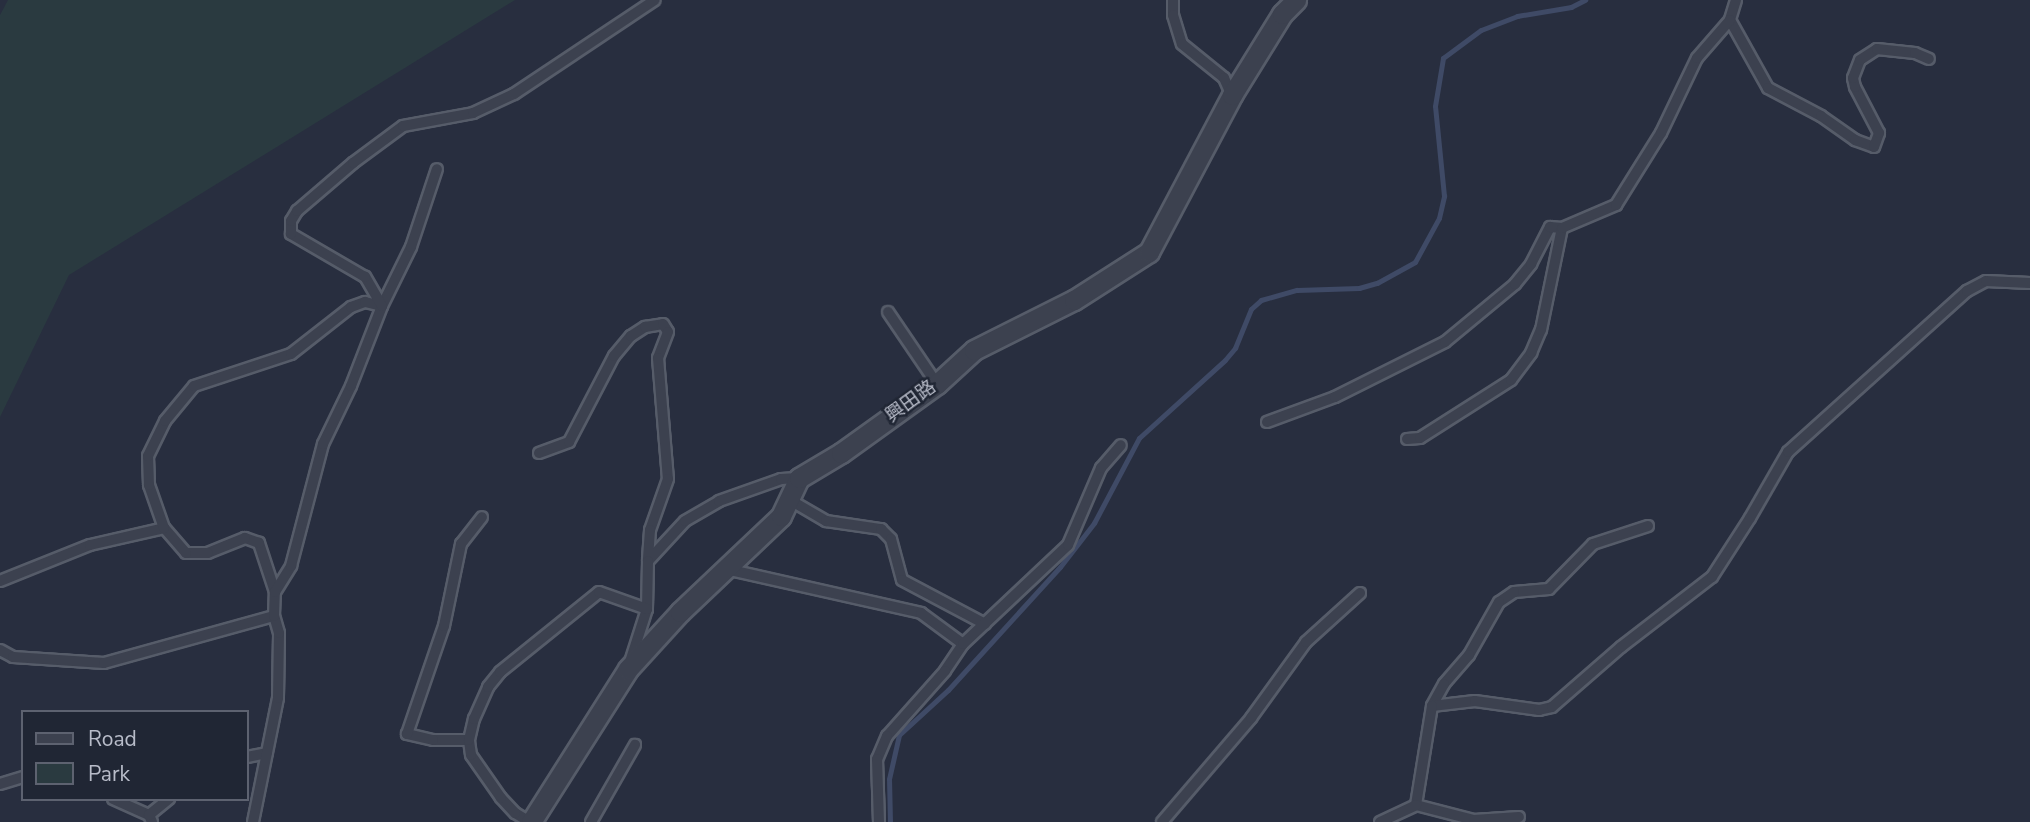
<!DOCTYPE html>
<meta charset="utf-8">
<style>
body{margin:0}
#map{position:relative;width:2030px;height:822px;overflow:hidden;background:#282e3f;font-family:"Nunito Sans","Noto Sans TC",sans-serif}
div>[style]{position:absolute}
.green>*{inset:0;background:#2a3a40}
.stream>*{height:5px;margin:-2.5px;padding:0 2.5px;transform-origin:2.5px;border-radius:2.5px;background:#3f4a66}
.roads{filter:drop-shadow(2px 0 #565c69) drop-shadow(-2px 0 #565c69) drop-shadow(0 2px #565c69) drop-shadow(0 -2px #565c69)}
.service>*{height:10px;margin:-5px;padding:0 5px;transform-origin:5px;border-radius:5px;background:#3c414f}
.minor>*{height:19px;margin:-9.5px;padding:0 9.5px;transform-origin:9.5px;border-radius:9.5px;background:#3c414f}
span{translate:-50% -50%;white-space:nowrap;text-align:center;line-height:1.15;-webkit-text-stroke:5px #202634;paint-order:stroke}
.street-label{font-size:19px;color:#b8bcc9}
.legend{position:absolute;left:21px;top:710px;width:228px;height:91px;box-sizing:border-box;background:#202634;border:2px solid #5d6270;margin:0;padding:9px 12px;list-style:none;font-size:21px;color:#b8bcc9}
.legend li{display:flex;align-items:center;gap:14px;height:35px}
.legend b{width:35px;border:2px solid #5d6270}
</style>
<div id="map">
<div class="green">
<div style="clip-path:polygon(8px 0,515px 0,69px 275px,0 417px,0 15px)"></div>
</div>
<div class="stream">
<div style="left:890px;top:822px;width:43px;rotate:-91.3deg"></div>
<div style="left:889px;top:779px;width:45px;rotate:-77.2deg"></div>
<div style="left:899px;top:735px;width:67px;rotate:-42.6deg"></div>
<div style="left:948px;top:690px;width:166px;rotate:-47.7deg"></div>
<div style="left:1060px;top:567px;width:56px;rotate:-52.3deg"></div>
<div style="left:1094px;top:523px;width:96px;rotate:-62.1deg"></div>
<div style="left:1139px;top:438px;width:116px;rotate:-42.2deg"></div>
<div style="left:1225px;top:360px;width:16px;rotate:-50deg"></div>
<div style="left:1235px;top:348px;width:42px;rotate:-67.7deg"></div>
<div style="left:1251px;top:309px;width:13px;rotate:-42deg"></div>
<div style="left:1261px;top:300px;width:37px;rotate:-16deg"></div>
<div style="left:1297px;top:290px;width:62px;rotate:-1.8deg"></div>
<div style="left:1359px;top:288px;width:19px;rotate:-16deg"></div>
<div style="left:1377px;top:283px;width:43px;rotate:-28.9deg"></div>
<div style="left:1415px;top:262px;width:50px;rotate:-61.4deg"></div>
<div style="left:1439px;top:218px;width:23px;rotate:-77deg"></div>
<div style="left:1444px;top:196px;width:90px;rotate:-95.7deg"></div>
<div style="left:1435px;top:106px;width:49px;rotate:-80.5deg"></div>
<div style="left:1443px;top:58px;width:47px;rotate:-36.4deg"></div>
<div style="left:1481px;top:30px;width:39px;rotate:-21deg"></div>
<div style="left:1517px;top:16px;width:55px;rotate:-9.5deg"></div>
<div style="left:1571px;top:7px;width:16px;rotate:-27deg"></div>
</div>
<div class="roads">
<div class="service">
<div style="left:1173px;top:0;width:15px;rotate:90deg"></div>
<div style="left:1173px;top:15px;width:30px;rotate:73deg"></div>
<div style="left:1182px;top:44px;width:54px;rotate:39deg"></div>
<div style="left:1224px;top:78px;width:17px;rotate:66deg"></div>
<div style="left:1736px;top:0;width:21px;rotate:107deg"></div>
<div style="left:1730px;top:20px;width:78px;rotate:60.8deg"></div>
<div style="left:1768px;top:88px;width:60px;rotate:27.8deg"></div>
<div style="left:1821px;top:116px;width:42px;rotate:35.2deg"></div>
<div style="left:1855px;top:140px;width:20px;rotate:20deg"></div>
<div style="left:1874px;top:147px;width:15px;rotate:-70deg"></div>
<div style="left:1879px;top:133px;width:52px;rotate:-117.6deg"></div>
<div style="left:1855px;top:87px;width:9px;rotate:-103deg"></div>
<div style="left:1853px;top:78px;width:19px;rotate:-69deg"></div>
<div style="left:1860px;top:60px;width:20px;rotate:-33deg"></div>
<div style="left:1877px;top:49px;width:38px;rotate:6deg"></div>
<div style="left:1915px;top:53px;width:15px;rotate:23deg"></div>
<div style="left:888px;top:312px;width:87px;rotate:55.8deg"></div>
<div style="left:1267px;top:422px;width:72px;rotate:-20.2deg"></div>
<div style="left:1335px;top:397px;width:123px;rotate:-26.6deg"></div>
<div style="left:1445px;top:342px;width:91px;rotate:-39.6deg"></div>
<div style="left:1515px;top:284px;width:26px;rotate:-51deg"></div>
<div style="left:1531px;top:264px;width:42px;rotate:-62.8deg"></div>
<div style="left:1550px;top:227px;width:12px;rotate:5deg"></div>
<div style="left:1407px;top:439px;width:13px;rotate:-4deg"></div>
<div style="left:1420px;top:438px;width:108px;rotate:-32.5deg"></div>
<div style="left:1511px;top:380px;width:34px;rotate:-53deg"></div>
<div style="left:1531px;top:353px;width:25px;rotate:-67deg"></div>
<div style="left:1541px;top:330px;width:104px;rotate:-78.4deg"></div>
<div style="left:1562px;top:228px;width:59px;rotate:-23.1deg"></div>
<div style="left:1616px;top:205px;width:85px;rotate:-58deg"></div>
<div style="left:1661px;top:133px;width:83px;rotate:-64.4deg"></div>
<div style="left:1697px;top:58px;width:50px;rotate:-49deg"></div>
<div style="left:539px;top:453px;width:32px;rotate:-20deg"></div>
<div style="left:569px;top:442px;width:97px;rotate:-62.4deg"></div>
<div style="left:614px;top:356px;width:26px;rotate:-50deg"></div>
<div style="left:631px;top:336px;width:17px;rotate:-33deg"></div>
<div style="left:645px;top:327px;width:18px;rotate:-9deg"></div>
<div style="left:663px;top:324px;width:9px;rotate:58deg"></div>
<div style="left:668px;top:332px;width:28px;rotate:111deg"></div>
<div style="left:658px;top:358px;width:121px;rotate:85.3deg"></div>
<div style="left:668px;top:479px;width:54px;rotate:109.4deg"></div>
<div style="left:650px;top:530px;width:31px;rotate:94deg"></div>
<div style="left:648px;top:561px;width:54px;rotate:-47.2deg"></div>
<div style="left:685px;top:521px;width:39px;rotate:-30deg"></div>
<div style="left:719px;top:501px;width:66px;rotate:-19.5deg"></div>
<div style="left:781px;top:479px;width:18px;rotate:-3deg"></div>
<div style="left:790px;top:500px;width:42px;rotate:30.3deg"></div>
<div style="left:826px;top:521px;width:56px;rotate:8.3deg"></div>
<div style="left:881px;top:529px;width:14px;rotate:45deg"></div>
<div style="left:891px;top:539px;width:42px;rotate:75deg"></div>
<div style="left:902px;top:580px;width:94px;rotate:27.9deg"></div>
<div style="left:1648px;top:526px;width:58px;rotate:161.9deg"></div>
<div style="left:1593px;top:544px;width:63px;rotate:134.4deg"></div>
<div style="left:1549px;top:589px;width:35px;rotate:175deg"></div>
<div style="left:1514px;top:592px;width:18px;rotate:146deg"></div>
<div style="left:1499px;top:602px;width:61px;rotate:119.5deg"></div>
<div style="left:1469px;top:655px;width:38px;rotate:131deg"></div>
<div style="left:1444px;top:684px;width:25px;rotate:119deg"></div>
<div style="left:1432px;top:706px;width:43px;rotate:-6.6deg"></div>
<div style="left:1475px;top:701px;width:65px;rotate:8deg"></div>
<div style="left:1539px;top:710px;width:13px;rotate:-13deg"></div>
<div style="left:1552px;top:707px;width:91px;rotate:-41deg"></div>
<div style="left:1621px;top:647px;width:115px;rotate:-37.6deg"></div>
<div style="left:1712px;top:577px;width:70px;rotate:-57.2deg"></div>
<div style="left:1750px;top:518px;width:76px;rotate:-60.1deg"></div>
<div style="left:1788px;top:452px;width:241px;rotate:-42deg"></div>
<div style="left:1967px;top:291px;width:21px;rotate:-28deg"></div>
<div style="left:1986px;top:281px;width:44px;rotate:2.6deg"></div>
<div style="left:726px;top:569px;width:200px;rotate:12.7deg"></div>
<div style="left:921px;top:613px;width:52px;rotate:36.4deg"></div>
<div style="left:963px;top:644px;width:32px;rotate:124deg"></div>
<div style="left:945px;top:671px;width:87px;rotate:131.7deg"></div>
<div style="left:887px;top:736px;width:25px;rotate:113deg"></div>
<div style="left:877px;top:759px;width:63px;rotate:88.2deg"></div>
<div style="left:0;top:581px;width:97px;rotate:-21.8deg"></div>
<div style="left:90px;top:545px;width:76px;rotate:-12.9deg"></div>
<div style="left:275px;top:592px;width:52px;rotate:-108.1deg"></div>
<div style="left:259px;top:543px;width:15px;rotate:-160deg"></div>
<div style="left:245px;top:538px;width:40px;rotate:158deg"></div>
<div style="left:208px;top:553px;width:22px;rotate:180deg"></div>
<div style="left:186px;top:553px;width:33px;rotate:-131deg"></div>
<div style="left:164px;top:528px;width:46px;rotate:-109.2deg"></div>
<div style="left:149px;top:485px;width:29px;rotate:-92deg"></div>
<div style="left:148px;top:456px;width:39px;rotate:-64deg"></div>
<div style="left:165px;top:421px;width:45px;rotate:-50.4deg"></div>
<div style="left:194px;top:386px;width:102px;rotate:-18.3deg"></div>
<div style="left:291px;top:354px;width:76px;rotate:-38.1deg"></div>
<div style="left:351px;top:307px;width:15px;rotate:-20deg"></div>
<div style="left:365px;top:302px;width:17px;rotate:13deg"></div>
<div style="left:382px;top:306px;width:66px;rotate:-63.8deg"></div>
<div style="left:411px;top:247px;width:82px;rotate:-71.6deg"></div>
<div style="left:963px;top:644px;width:144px;rotate:-43.3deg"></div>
<div style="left:1068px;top:545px;width:84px;rotate:-66.8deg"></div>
<div style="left:1101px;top:468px;width:30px;rotate:-49deg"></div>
<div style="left:0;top:650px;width:15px;rotate:28deg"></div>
<div style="left:13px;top:657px;width:91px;rotate:3.8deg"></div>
<div style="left:104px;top:663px;width:176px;rotate:-15.5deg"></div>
<div style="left:631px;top:659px;width:52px;rotate:-72.3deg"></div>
<div style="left:647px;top:609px;width:48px;rotate:-88.8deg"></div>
<div style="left:1432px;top:706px;width:100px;rotate:99.2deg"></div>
<div style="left:1416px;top:805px;width:60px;rotate:14.5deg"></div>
<div style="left:1474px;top:820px;width:45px;rotate:-3.8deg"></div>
<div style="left:469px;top:740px;width:36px;rotate:180deg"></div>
<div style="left:433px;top:740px;width:27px;rotate:-167deg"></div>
<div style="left:407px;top:734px;width:114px;rotate:-71.1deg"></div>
<div style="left:444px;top:626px;width:84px;rotate:-78.3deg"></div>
<div style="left:461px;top:544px;width:34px;rotate:-52deg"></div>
<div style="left:247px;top:757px;width:20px;rotate:-11deg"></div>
<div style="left:0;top:784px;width:24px;rotate:-17deg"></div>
<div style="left:113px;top:799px;width:39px;rotate:24deg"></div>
<div style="left:152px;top:822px;width:8px;rotate:-113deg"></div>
<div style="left:149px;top:815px;width:26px;rotate:-39deg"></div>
<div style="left:253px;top:822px;width:126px;rotate:-78.6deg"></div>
<div style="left:278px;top:698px;width:65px;rotate:-89.1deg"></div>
<div style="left:279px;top:633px;width:18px;rotate:-106deg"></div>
<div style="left:274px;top:616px;width:24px;rotate:-88deg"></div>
<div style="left:275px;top:592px;width:31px;rotate:-58deg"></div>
<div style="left:291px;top:566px;width:126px;rotate:-75.3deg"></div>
<div style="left:323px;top:444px;width:64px;rotate:-64.2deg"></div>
<div style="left:351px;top:386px;width:86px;rotate:-68.8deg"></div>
<div style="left:382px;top:306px;width:34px;rotate:-120deg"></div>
<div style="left:365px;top:277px;width:86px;rotate:-149.8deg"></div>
<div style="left:291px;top:234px;width:13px;rotate:-90deg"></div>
<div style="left:291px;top:221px;width:12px;rotate:-59deg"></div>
<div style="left:297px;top:211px;width:74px;rotate:-40.6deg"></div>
<div style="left:353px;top:163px;width:62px;rotate:-36.5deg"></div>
<div style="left:403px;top:126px;width:71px;rotate:-10.5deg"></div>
<div style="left:473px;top:113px;width:45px;rotate:-24.9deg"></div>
<div style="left:514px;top:94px;width:169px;rotate:-33.7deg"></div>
<div style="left:530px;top:822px;width:17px;rotate:-149deg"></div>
<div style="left:515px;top:813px;width:21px;rotate:-133deg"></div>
<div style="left:501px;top:798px;width:52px;rotate:-124.9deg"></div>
<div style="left:471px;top:755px;width:15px;rotate:-98deg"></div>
<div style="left:469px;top:740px;width:22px;rotate:-77deg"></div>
<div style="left:474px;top:719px;width:35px;rotate:-66deg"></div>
<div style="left:488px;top:687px;width:19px;rotate:-51deg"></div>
<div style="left:500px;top:672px;width:127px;rotate:-38.9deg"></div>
<div style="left:599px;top:592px;width:51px;rotate:19.5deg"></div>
<div style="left:591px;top:822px;width:89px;rotate:-60.3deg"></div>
<div style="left:1162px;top:822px;width:137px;rotate:-49.4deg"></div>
<div style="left:1251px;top:718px;width:94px;rotate:-54.1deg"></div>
<div style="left:1306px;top:642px;width:73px;rotate:-42.2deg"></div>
<div style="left:1380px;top:822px;width:40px;rotate:-25deg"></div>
</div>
<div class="minor">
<div style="left:531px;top:822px;width:181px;rotate:-57.6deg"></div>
<div style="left:628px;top:669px;width:77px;rotate:-47.6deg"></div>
<div style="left:680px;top:612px;width:139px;rotate:-43.5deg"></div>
<div style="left:781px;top:516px;width:42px;rotate:-64.7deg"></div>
<div style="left:799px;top:478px;width:49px;rotate:-30.8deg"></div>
<div style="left:841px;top:453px;width:118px;rotate:-35.7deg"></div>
<div style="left:937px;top:384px;width:50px;rotate:-42.6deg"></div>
<div style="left:974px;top:350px;width:112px;rotate:-26.6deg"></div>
<div style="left:1074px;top:300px;width:89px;rotate:-32.6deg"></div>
<div style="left:1149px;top:252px;width:178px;rotate:-62.1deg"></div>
<div style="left:1232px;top:95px;width:95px;rotate:-58.3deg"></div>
<div style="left:1282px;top:14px;width:20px;rotate:-45deg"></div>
</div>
</div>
<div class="street-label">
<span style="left:911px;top:402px;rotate:-36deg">興田路</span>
</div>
<ul class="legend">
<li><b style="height:9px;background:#3c414f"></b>Road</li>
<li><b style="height:19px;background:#2a3a40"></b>Park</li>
</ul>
</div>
